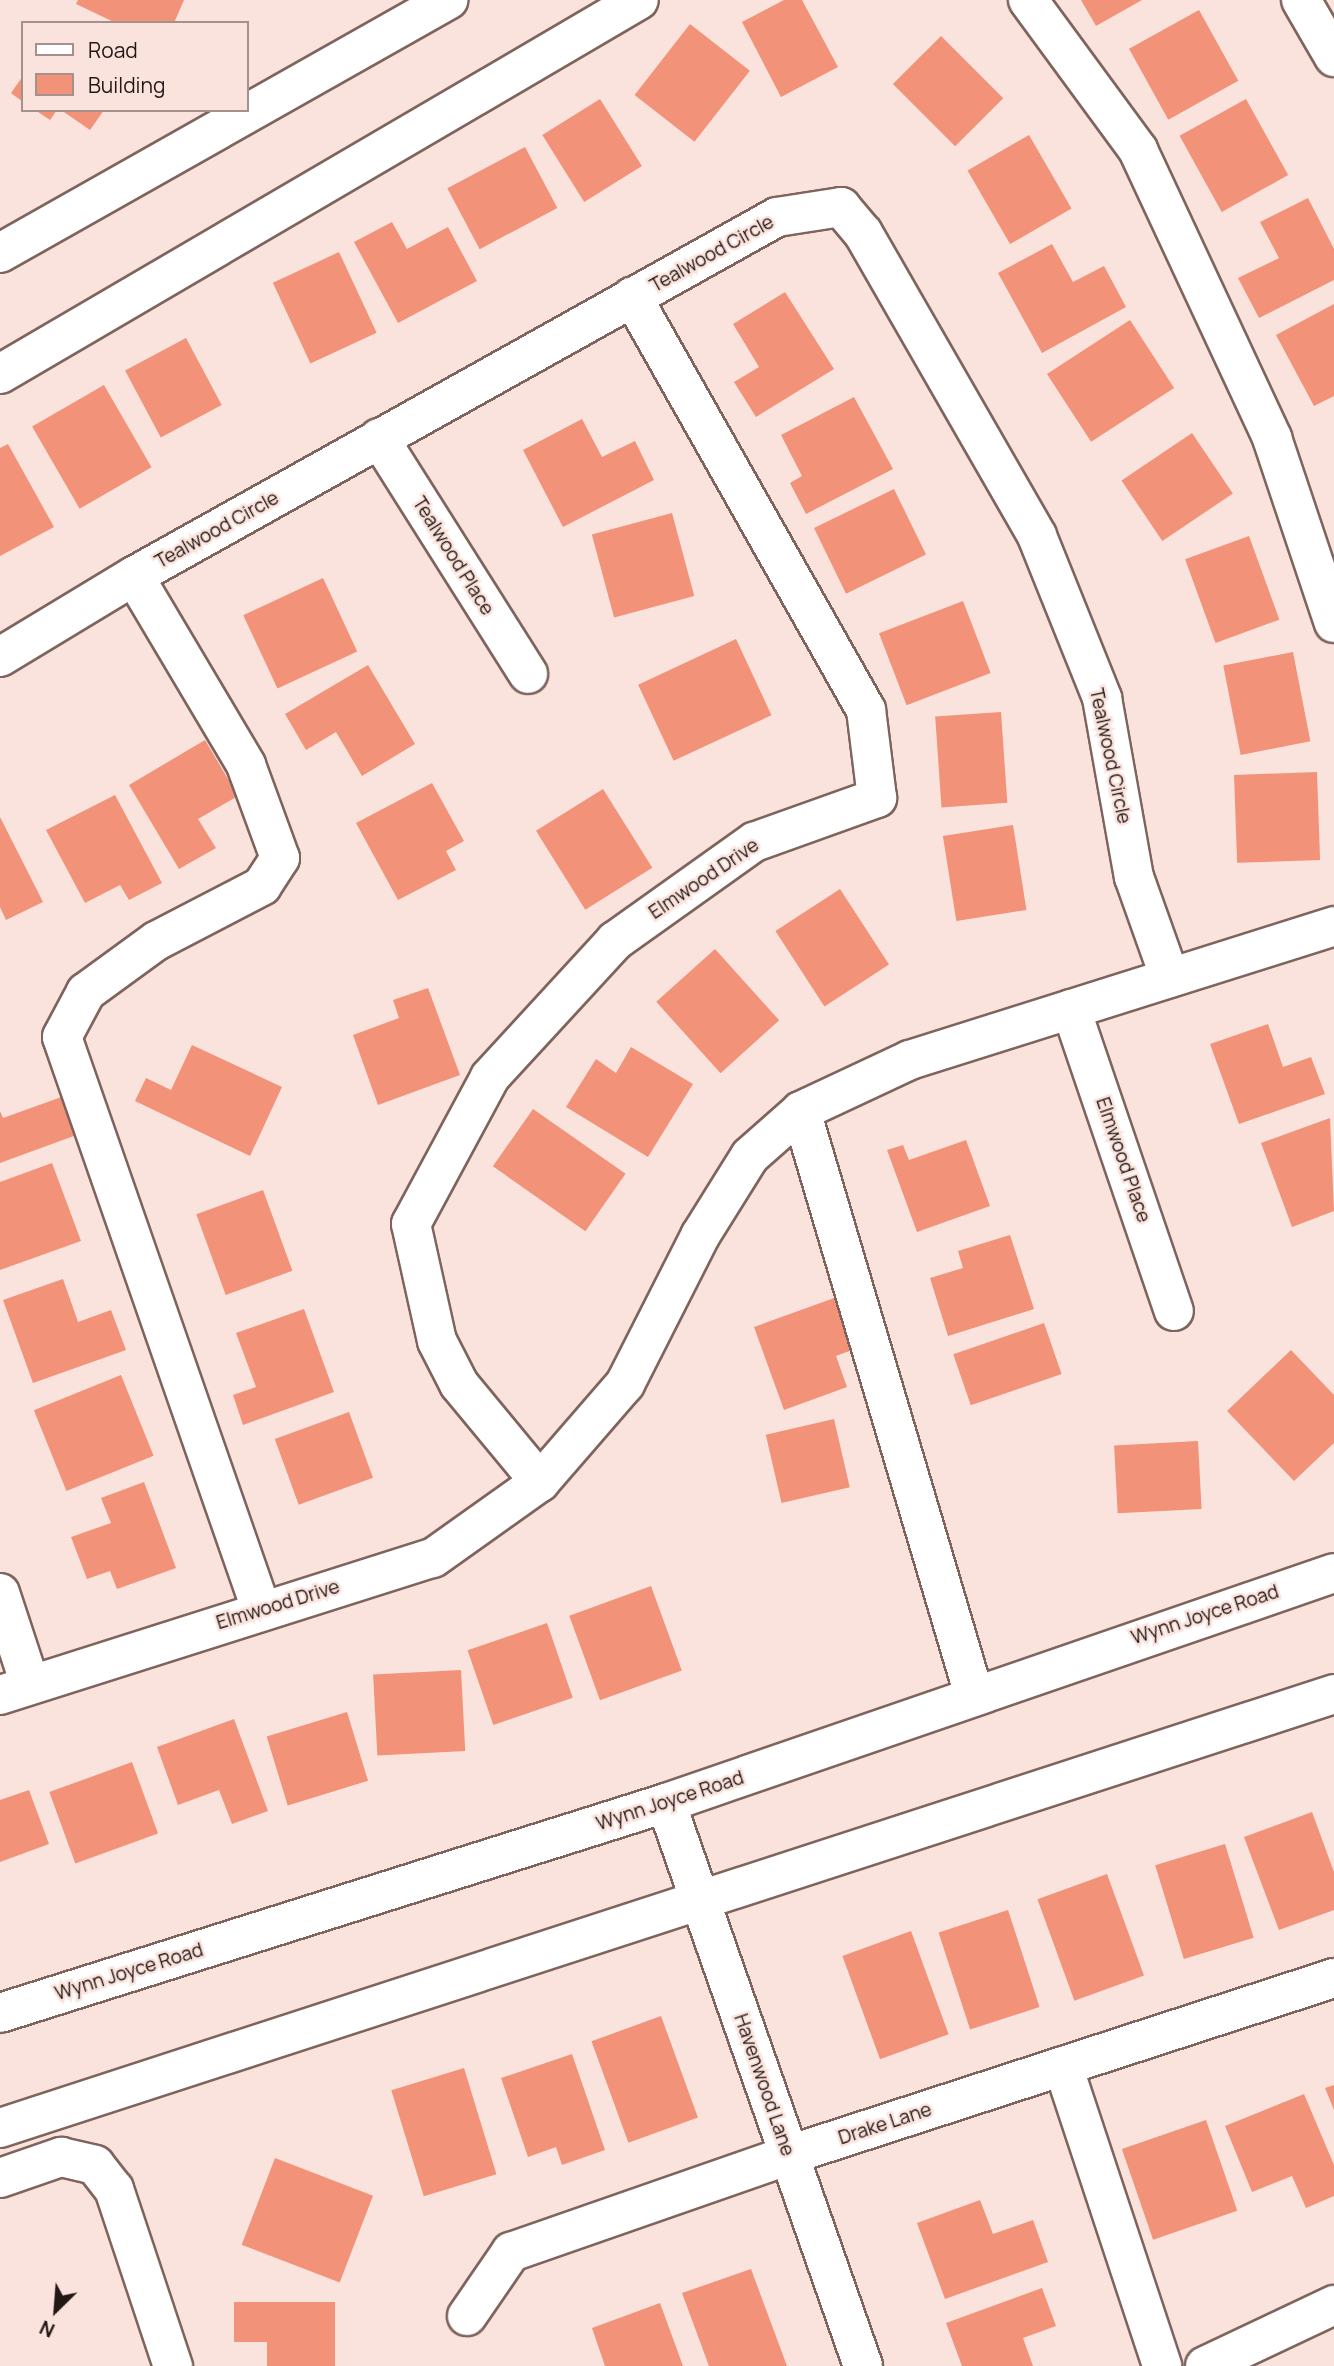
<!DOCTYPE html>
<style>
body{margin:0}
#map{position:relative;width:1334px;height:2366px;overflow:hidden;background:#fbe3dd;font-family:Manrope,sans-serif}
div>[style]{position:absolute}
.building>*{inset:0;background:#f19279;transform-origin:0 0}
.roads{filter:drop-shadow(2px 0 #7e645d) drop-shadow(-2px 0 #7e645d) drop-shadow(0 2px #7e645d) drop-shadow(0 -2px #7e645d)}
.minor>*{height:38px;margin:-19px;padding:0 19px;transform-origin:19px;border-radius:19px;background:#fff}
.major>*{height:38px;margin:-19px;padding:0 19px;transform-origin:19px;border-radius:19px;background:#fff}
span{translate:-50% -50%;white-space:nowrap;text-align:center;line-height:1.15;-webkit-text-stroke:5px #fbe3dd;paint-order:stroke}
.street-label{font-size:19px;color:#211714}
.legend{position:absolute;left:21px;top:21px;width:228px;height:91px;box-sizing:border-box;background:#fbe3dd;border:2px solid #a4918d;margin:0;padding:9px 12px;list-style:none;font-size:21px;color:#211714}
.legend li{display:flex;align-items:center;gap:14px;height:35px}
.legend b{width:35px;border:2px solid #a4918d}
.north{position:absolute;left:21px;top:2275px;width:70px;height:70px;-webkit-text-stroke:5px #fbe3dd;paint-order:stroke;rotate:205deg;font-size:19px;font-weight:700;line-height:28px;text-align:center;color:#211714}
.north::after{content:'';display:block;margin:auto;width:24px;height:32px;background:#211714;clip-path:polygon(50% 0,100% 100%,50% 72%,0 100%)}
</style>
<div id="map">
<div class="building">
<div style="clip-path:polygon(78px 0,184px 0,174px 23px,116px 23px,76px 4px)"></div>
<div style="clip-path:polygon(784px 0,802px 0,838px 67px,781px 97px,742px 22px)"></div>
<div style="clip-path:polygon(1081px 0,1142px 0,1096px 26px)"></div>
<div style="left:1199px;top:10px;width:81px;height:80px;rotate:61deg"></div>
<div style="left:690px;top:24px;width:76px;height:90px;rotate:38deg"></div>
<div style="left:941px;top:36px;width:88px;height:68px;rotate:45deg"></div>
<div style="clip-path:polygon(23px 76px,23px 102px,11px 93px)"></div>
<div style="left:600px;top:99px;width:79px;height:68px;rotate:58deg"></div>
<div style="left:1246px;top:99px;width:87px;height:76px;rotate:61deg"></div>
<div style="clip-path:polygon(35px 110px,57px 110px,50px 120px)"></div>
<div style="clip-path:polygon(61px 110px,104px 110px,90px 130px)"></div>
<div style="left:1029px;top:135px;width:85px;height:71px;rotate:60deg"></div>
<div style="left:525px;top:147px;width:69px;height:88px;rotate:62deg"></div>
<div style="clip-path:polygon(1308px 198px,1334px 249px,1334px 280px,1259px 318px,1238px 278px,1279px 258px,1260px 222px)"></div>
<div style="clip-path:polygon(392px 222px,407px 249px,448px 227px,477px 281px,398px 323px,354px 242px)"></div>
<div style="clip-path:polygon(1052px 244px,1073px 282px,1104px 266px,1126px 307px,1042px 353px,998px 273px)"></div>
<div style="left:339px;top:252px;width:89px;height:73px;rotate:65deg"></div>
<div style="clip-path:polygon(785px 292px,834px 369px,756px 417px,734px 382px,759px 367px,733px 324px)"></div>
<div style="clip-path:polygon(1334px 304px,1334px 396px,1314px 406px,1276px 335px)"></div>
<div style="left:1130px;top:320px;width:81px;height:99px;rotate:57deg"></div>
<div style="left:186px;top:338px;width:76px;height:69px;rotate:62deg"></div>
<div style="left:104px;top:385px;width:95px;height:83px;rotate:60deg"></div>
<div style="clip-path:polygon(854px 397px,893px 469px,806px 514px,790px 483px,802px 476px,781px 435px)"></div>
<div style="clip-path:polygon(582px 419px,602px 457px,635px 441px,654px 480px,563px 527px,523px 450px)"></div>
<div style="left:1192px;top:433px;width:73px;height:85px;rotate:56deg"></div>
<div style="clip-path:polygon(8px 444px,54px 527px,0 556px,0 448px)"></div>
<div style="left:894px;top:489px;width:73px;height:89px;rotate:64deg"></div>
<div style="left:672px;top:513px;width:86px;height:83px;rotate:75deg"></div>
<div style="left:1249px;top:536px;width:89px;height:68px;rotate:70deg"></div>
<div style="left:323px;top:578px;width:81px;height:88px;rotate:65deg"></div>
<div style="left:963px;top:601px;width:77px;height:90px;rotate:69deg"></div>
<div style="left:736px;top:639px;width:84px;height:108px;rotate:65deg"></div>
<div style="left:1293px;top:652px;width:91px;height:71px;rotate:79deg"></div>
<div style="clip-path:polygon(368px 665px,415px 744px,362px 776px,336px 732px,306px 750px,285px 714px)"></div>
<div style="left:1001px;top:712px;width:91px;height:66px;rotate:86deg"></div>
<div style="clip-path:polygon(205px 740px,238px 796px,198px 819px,216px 848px,179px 869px,129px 785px)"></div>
<div style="left:1317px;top:772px;width:88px;height:83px;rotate:88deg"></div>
<div style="clip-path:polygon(432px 783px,464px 841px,446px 851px,456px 870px,398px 900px,356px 823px)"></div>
<div style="left:603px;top:789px;width:93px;height:79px;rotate:58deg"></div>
<div style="clip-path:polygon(115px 795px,162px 883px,129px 900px,120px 885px,85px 903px,46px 830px)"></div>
<div style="clip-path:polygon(0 817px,43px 902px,6px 920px,0 907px)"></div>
<div style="left:1013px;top:825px;width:86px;height:71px;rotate:81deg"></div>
<div style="left:840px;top:889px;width:90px;height:77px;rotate:57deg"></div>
<div style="left:715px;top:949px;width:96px;height:79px;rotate:48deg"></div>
<div style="clip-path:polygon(428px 988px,460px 1075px,378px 1105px,353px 1035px,399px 1018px,393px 1000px)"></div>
<div style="clip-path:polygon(1268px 1024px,1283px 1067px,1311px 1057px,1325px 1094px,1239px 1124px,1210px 1044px)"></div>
<div style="clip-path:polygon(192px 1045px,282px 1087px,250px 1156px,135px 1101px,146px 1078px,171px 1090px)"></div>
<div style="clip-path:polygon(631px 1047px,693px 1084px,648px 1157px,566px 1107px,596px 1059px,616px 1073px)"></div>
<div style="clip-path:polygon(67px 1095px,82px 1133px,0 1163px,0 1111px,3px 1118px)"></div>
<div style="left:533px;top:1109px;width:113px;height:70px;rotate:35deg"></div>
<div style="clip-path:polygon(1330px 1118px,1334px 1211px,1292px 1227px,1261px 1143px)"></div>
<div style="clip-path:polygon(966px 1140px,990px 1206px,917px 1232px,887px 1150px,903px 1145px,909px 1160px)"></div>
<div style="clip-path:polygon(52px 1163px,81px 1241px,0 1270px,0 1182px)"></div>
<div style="left:263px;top:1190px;width:86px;height:71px;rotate:70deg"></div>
<div style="clip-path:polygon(1010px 1235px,1034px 1309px,948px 1336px,930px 1278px,963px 1268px,958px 1251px)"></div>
<div style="clip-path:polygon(63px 1279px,78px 1322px,111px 1310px,126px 1350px,33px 1383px,3px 1300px)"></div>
<div style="clip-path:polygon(837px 1297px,855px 1349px,836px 1356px,847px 1387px,784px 1410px,754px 1327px)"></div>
<div style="clip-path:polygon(304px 1309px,334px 1392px,243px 1425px,233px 1395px,256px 1387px,236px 1333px)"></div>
<div style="left:1044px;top:1323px;width:54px;height:96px;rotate:71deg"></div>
<div style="clip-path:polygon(1291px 1350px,1334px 1395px,1334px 1443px,1294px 1481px,1227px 1411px)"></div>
<div style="left:121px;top:1375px;width:87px;height:94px;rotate:68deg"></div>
<div style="left:349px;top:1412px;width:70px;height:79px;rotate:70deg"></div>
<div style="left:834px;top:1419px;width:70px;height:70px;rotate:77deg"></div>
<div style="left:1198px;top:1441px;width:68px;height:84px;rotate:87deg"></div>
<div style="clip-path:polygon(144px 1482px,176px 1568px,117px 1589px,110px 1571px,87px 1579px,71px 1537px,111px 1523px,101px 1498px)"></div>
<div style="left:651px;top:1586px;width:90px;height:87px;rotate:70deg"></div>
<div style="left:547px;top:1623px;width:79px;height:84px;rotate:71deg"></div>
<div style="left:461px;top:1670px;width:81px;height:88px;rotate:87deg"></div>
<div style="left:347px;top:1712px;width:72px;height:84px;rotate:73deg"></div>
<div style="clip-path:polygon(234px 1719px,268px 1811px,232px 1824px,219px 1790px,178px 1805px,157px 1747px)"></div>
<div style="left:132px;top:1762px;width:76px;height:88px;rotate:70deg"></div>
<div style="clip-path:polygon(29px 1790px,49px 1844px,0 1862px,0 1800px)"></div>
<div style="clip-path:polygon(1312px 1812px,1334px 1872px,1334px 1910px,1279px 1930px,1244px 1837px)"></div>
<div style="left:1225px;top:1844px;width:98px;height:73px;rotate:73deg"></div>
<div style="left:1107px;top:1874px;width:108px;height:74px;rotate:70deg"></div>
<div style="left:1008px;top:1910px;width:102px;height:73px;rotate:72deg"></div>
<div style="left:911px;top:1931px;width:110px;height:73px;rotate:70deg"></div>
<div style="left:661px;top:2016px;width:108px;height:74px;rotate:70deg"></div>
<div style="clip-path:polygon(572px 2054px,605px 2150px,562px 2165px,556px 2147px,528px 2157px,501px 2078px)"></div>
<div style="left:464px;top:2068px;width:111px;height:76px;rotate:73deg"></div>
<div style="clip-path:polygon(1334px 2085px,1334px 2110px,1325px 2088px)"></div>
<div style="clip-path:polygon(1304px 2094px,1334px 2165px,1334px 2196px,1306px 2208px,1292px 2176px,1252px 2192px,1225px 2126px)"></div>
<div style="left:1206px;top:2120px;width:96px;height:89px;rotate:71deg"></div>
<div style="left:275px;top:2158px;width:105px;height:93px;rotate:21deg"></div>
<div style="clip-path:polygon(980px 2200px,993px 2234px,1033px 2220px,1048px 2262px,945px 2299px,917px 2223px)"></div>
<div style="clip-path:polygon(751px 2269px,787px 2366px,709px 2366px,682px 2293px)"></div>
<div style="clip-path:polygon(1042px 2288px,1056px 2326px,1023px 2338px,1033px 2366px,962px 2366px,946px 2323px)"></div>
<div style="clip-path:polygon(234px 2302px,335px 2302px,335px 2366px,267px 2366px,267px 2342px,234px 2342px)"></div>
<div style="clip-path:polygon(660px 2303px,683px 2366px,605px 2366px,592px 2328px)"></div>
</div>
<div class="roads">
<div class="minor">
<div style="left:1028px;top:0;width:186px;rotate:53.7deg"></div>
<div style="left:1138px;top:150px;width:318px;rotate:65deg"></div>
<div style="left:1272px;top:438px;width:195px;rotate:71.5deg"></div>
<div style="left:1301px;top:0;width:66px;rotate:59.9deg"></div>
<div style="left:0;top:253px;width:515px;rotate:-29.45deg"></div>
<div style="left:0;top:374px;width:740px;rotate:-30.34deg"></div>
<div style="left:379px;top:438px;width:279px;rotate:57.7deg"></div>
<div style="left:134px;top:576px;width:220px;rotate:59.3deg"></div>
<div style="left:246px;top:765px;width:99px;rotate:69.9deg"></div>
<div style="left:280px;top:858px;width:33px;rotate:123deg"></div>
<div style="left:262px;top:886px;width:119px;rotate:152.6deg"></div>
<div style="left:156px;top:941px;width:87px;rotate:143.9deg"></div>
<div style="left:86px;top:992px;width:51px;rotate:118.1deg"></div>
<div style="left:62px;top:1037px;width:606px;rotate:70.82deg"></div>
<div style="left:0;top:657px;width:157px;rotate:-31.2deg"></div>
<div style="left:134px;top:576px;width:736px;rotate:-29.18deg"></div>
<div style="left:777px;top:217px;width:65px;rotate:-8.9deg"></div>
<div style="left:841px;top:207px;width:34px;rotate:50deg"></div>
<div style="left:863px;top:233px;width:349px;rotate:60.1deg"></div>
<div style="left:1037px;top:536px;width:175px;rotate:68.1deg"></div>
<div style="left:1102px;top:698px;width:182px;rotate:79.9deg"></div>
<div style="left:1134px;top:877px;width:107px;rotate:70.4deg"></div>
<div style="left:1071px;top:1009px;width:319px;rotate:71.2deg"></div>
<div style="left:801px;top:1111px;width:609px;rotate:73.5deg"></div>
<div style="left:540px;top:1482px;width:127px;rotate:-129.6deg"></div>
<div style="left:459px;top:1384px;width:48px;rotate:-117.1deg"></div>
<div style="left:437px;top:1341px;width:120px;rotate:-102.5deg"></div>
<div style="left:411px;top:1224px;width:167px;rotate:-61.7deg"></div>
<div style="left:490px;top:1077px;width:185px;rotate:-47.4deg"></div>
<div style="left:615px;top:941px;width:171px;rotate:-35.5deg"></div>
<div style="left:754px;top:842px;width:131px;rotate:-19.7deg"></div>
<div style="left:877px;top:798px;width:89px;rotate:-97.1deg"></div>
<div style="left:866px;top:710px;width:475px;rotate:-119.5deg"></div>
<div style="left:0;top:1593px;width:96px;rotate:71.8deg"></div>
<div style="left:0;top:1695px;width:454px;rotate:-17.6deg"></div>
<div style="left:433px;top:1558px;width:131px;rotate:-35.4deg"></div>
<div style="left:540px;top:1482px;width:130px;rotate:-49.1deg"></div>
<div style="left:625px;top:1384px;width:166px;rotate:-63.1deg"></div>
<div style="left:700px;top:1236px;width:94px;rotate:-58deg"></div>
<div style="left:750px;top:1156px;width:68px;rotate:-41.4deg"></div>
<div style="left:801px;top:1111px;width:120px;rotate:-25.1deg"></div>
<div style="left:910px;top:1060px;width:445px;rotate:-17.5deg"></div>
<div style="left:666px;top:1803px;width:596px;rotate:70.71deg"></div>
<div style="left:1063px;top:2066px;width:316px;rotate:71.7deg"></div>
<div style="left:0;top:2178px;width:65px;rotate:-19deg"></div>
<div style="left:61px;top:2157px;width:35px;rotate:13deg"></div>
<div style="left:95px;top:2165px;width:31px;rotate:52deg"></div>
<div style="left:114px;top:2189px;width:187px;rotate:71.6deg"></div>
<div style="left:467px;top:2316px;width:78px;rotate:-55.5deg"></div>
<div style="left:511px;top:2252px;width:294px;rotate:-19.2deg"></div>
<div style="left:789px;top:2155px;width:573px;rotate:-17.99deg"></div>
<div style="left:1205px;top:2366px;width:143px;rotate:-25.3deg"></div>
</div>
<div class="major">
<div style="left:0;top:2013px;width:698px;rotate:-17.5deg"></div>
<div style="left:666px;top:1803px;width:706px;rotate:-19deg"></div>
<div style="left:0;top:2128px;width:1403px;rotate:-18.02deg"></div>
</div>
</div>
<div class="street-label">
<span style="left:712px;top:254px;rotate:-29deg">Tealwood Circle</span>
<span style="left:217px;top:530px;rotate:-29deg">Tealwood Circle</span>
<span style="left:453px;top:556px;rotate:58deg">Tealwood Place</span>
<span style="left:1110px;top:756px;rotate:78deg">Tealwood Circle</span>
<span style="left:704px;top:879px;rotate:-34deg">Elmwood Drive</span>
<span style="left:1123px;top:1160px;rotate:71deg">Elmwood Place</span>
<span style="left:278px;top:1605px;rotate:-17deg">Elmwood Drive</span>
<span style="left:1205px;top:1615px;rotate:-18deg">Wynn Joyce Road</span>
<span style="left:670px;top:1801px;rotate:-18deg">Wynn Joyce Road</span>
<span style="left:129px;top:1972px;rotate:-17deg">Wynn Joyce Road</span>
<span style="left:764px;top:2085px;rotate:71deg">Havenwood Lane</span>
<span style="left:885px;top:2124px;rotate:-18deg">Drake Lane</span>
</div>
<ul class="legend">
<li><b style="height:9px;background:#fff"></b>Road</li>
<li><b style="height:19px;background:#f19279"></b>Building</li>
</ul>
<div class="north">N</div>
</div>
